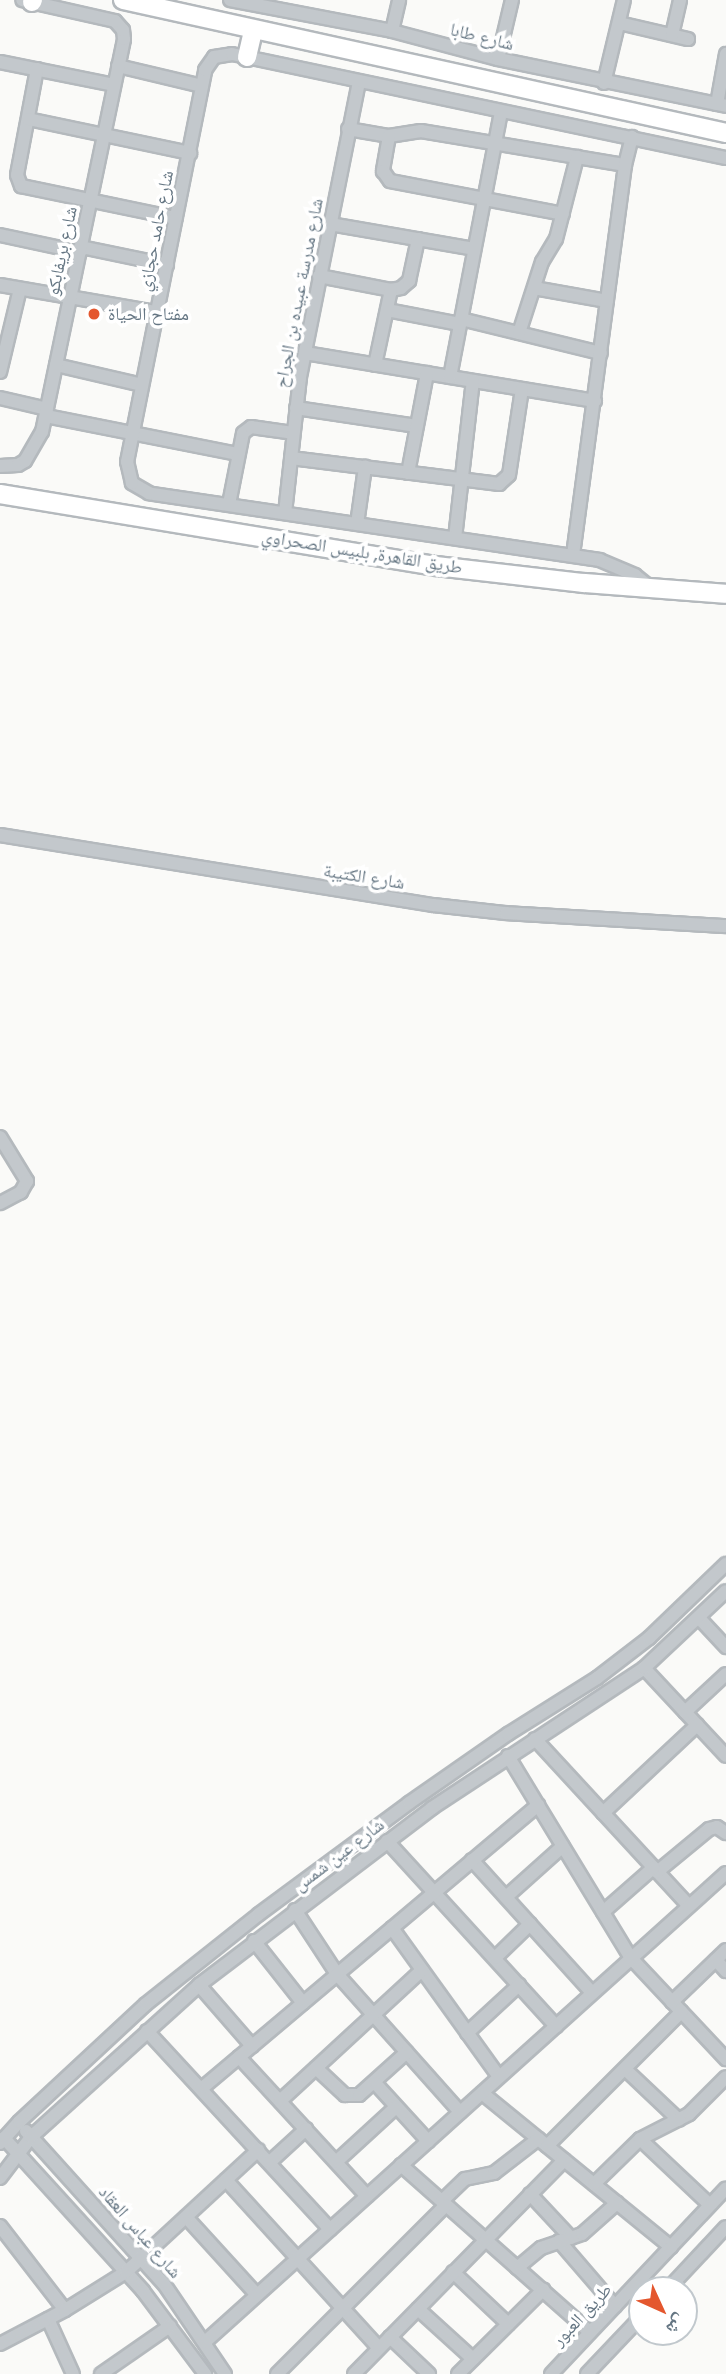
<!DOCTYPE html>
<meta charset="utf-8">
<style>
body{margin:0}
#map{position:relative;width:726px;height:2374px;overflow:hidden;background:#fafaf8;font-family:Poppins,"Noto Naskh Arabic",sans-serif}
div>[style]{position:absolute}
.roads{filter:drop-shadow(2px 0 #b4b9bd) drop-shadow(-2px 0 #b4b9bd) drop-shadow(0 2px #b4b9bd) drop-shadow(0 -2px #b4b9bd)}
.minor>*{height:12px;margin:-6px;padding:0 6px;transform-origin:6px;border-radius:6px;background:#c3c8cc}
.highway>*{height:18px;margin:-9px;padding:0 9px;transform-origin:9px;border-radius:9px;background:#fff}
.dots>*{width:19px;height:19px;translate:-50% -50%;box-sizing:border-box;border:4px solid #fff;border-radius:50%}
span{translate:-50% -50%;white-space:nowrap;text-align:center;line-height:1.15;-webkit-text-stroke:7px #fff;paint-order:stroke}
.street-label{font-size:18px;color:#657683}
.poi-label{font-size:18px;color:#657683}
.left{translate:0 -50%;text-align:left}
.north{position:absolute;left:628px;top:2276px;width:70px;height:70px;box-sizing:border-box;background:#fff;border:2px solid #c1c8cd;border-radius:50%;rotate:135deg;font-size:19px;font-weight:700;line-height:28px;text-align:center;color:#657683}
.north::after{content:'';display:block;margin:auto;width:24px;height:32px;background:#e4572e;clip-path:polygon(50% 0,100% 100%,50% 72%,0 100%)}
</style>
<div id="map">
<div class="roads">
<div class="minor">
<div style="left:230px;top:0;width:165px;rotate:10.8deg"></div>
<div style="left:392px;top:31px;width:110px;rotate:14.8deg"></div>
<div style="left:498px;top:59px;width:233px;rotate:11.6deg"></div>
<div style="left:619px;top:23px;width:71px;rotate:13.1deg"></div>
<div style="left:392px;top:31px;width:32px;rotate:-77deg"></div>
<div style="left:672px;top:35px;width:36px;rotate:-77deg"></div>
<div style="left:498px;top:59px;width:61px;rotate:-76.7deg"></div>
<div style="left:0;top:62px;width:116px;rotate:11.4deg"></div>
<div style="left:118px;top:66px;width:86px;rotate:13.4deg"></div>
<div style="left:37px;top:69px;width:108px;rotate:100.7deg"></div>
<div style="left:17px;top:175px;width:12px;rotate:70deg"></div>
<div style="left:21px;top:186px;width:158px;rotate:11.7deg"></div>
<div style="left:604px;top:83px;width:85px;rotate:-76.5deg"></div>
<div style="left:717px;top:104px;width:51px;rotate:-79.8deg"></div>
<div style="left:28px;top:119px;width:166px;rotate:11.9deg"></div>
<div style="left:348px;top:129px;width:42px;rotate:9.7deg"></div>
<div style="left:389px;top:136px;width:32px;rotate:-9deg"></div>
<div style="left:421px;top:131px;width:207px;rotate:9.5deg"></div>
<div style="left:389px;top:136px;width:36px;rotate:100deg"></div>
<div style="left:383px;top:171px;width:12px;rotate:55deg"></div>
<div style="left:390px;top:181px;width:176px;rotate:10.8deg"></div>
<div style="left:330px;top:224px;width:146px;rotate:9.8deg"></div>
<div style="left:0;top:235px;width:82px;rotate:12deg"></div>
<div style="left:81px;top:247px;width:88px;rotate:11.8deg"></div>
<div style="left:319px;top:276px;width:73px;rotate:11deg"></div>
<div style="left:391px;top:290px;width:10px;rotate:-11deg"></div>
<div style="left:401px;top:288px;width:11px;rotate:-41deg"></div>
<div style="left:409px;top:281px;width:43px;rotate:-77.9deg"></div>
<div style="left:0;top:285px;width:159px;rotate:9.8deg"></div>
<div style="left:534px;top:288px;width:74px;rotate:10.1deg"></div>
<div style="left:387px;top:310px;width:74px;rotate:10.9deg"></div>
<div style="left:461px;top:319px;width:144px;rotate:13.7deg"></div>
<div style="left:519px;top:333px;width:75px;rotate:-72.1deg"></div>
<div style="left:542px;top:262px;width:27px;rotate:-59deg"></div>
<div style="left:556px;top:239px;width:85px;rotate:-75.6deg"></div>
<div style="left:305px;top:353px;width:294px;rotate:9.4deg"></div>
<div style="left:56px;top:365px;width:88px;rotate:13.1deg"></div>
<div style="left:375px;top:365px;width:77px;rotate:-78deg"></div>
<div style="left:0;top:372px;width:85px;rotate:-76.5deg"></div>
<div style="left:450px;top:377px;width:270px;rotate:-79.1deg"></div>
<div style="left:0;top:398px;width:48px;rotate:13.2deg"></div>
<div style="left:296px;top:408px;width:122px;rotate:8.5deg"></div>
<div style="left:46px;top:416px;width:196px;rotate:11.2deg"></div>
<div style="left:291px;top:458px;width:210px;rotate:7.1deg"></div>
<div style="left:499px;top:484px;width:13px;rotate:-42deg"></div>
<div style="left:509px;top:475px;width:87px;rotate:-81.4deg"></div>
<div style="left:0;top:466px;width:18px;rotate:-3deg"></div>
<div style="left:18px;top:465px;width:8px;rotate:-30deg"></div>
<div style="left:25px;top:461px;width:34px;rotate:-60deg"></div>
<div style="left:42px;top:432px;width:401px;rotate:-78.2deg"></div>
<div style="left:124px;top:39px;width:9px;rotate:-96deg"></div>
<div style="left:123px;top:30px;width:12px;rotate:-132deg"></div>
<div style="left:115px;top:21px;width:95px;rotate:-167.3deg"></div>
<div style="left:408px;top:473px;width:102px;rotate:-79.2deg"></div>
<div style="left:229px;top:504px;width:72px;rotate:-78.8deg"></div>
<div style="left:243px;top:433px;width:10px;rotate:-37deg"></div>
<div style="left:251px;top:427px;width:42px;rotate:8.1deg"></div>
<div style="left:285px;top:513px;width:137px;rotate:-83.7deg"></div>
<div style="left:300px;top:377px;width:301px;rotate:-78.7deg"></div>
<div style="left:357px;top:524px;width:58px;rotate:-82deg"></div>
<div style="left:455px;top:538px;width:158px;rotate:-83.5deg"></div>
<div style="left:573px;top:555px;width:393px;rotate:-82.4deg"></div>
<div style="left:625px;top:165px;width:29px;rotate:-76deg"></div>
<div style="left:652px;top:589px;width:22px;rotate:-141deg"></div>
<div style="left:635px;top:575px;width:38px;rotate:-157deg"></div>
<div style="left:600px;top:560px;width:456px;rotate:-171.6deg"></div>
<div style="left:149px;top:493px;width:20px;rotate:-150deg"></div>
<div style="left:132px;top:483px;width:22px;rotate:-103deg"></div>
<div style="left:127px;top:462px;width:400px;rotate:-78.7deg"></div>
<div style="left:205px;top:70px;width:16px;rotate:-55deg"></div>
<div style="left:214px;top:57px;width:18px;rotate:-9deg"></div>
<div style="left:232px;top:54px;width:505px;rotate:11.89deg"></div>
<div style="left:0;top:835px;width:439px;rotate:9.2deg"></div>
<div style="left:433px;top:905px;width:73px;rotate:6.3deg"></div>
<div style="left:506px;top:913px;width:220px;rotate:3.4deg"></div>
<div style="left:0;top:1137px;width:52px;rotate:58.5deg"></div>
<div style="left:27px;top:1181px;width:13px;rotate:119deg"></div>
<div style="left:21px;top:1192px;width:24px;rotate:152deg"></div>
<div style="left:699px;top:1618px;width:40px;rotate:47deg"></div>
<div style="left:644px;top:1668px;width:120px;rotate:47deg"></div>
<div style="left:685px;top:1712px;width:56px;rotate:-42.8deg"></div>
<div style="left:535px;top:1739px;width:227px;rotate:47.3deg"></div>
<div style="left:508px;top:1756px;width:237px;rotate:58.7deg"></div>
<div style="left:631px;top:1958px;width:139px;rotate:46.8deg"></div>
<div style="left:603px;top:1813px;width:129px;rotate:-43.1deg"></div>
<div style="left:387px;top:1841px;width:251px;rotate:47.6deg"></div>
<div style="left:472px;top:1860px;width:179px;rotate:47.9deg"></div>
<div style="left:657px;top:1872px;width:67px;rotate:-39.6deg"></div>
<div style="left:709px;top:1829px;width:8px;rotate:-14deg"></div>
<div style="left:717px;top:1827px;width:11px;rotate:34deg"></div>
<div style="left:506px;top:1897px;width:76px;rotate:-41.8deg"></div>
<div style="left:295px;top:1910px;width:77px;rotate:56.7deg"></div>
<div style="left:337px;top:1974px;width:185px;rotate:48.3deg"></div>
<div style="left:603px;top:1912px;width:67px;rotate:-41.3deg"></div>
<div style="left:392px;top:1928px;width:183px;rotate:54.3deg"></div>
<div style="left:254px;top:1941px;width:79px;rotate:51.7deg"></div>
<div style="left:495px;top:1958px;width:49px;rotate:-44.2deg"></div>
<div style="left:716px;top:1960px;width:15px;rotate:48deg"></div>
<div style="left:199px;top:1985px;width:81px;rotate:49deg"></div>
<div style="left:672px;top:2002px;width:75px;rotate:-43.9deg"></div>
<div style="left:147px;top:2031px;width:270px;rotate:47.3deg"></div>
<div style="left:467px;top:2033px;width:71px;rotate:-42.7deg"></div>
<div style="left:239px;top:2057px;width:189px;rotate:47.4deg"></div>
<div style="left:316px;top:2068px;width:40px;rotate:43deg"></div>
<div style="left:345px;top:2095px;width:14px"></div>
<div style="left:359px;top:2095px;width:64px;rotate:-41.9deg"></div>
<div style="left:625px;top:2069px;width:74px;rotate:43.4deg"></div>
<div style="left:375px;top:2083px;width:79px;rotate:47.6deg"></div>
<div style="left:201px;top:2089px;width:441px;rotate:-40.1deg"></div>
<div style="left:482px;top:2093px;width:244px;rotate:39.2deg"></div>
<div style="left:280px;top:2101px;width:193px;rotate:-42.7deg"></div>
<div style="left:26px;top:2131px;width:206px;rotate:48deg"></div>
<div style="left:164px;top:2284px;width:109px;rotate:55.9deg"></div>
<div style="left:4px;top:2138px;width:207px;rotate:47.7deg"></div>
<div style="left:143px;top:2291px;width:104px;rotate:53.2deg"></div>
<div style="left:640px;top:2139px;width:96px;rotate:43.3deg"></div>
<div style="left:0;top:2143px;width:28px;rotate:-48deg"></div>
<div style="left:19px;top:2122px;width:173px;rotate:-42.9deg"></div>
<div style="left:146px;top:2004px;width:144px;rotate:-38.5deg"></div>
<div style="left:259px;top:1914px;width:187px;rotate:-36.5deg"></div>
<div style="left:409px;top:1803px;width:121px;rotate:-34.9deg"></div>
<div style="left:508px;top:1734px;width:105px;rotate:-32.2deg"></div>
<div style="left:597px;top:1678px;width:66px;rotate:-37.6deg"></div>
<div style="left:649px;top:1638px;width:107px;rotate:-43.9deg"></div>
<div style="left:547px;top:2146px;width:190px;rotate:-45deg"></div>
<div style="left:270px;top:2162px;width:49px;rotate:-42.5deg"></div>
<div style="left:336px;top:2162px;width:81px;rotate:-42.5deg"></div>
<div style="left:401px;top:2165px;width:252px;rotate:41.5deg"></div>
<div style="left:0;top:2178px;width:51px;rotate:-52.9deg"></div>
<div style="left:31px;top:2137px;width:227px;rotate:-42.1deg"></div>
<div style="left:199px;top:1985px;width:293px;rotate:-37.2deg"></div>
<div style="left:432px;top:1808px;width:254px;rotate:-33.4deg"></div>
<div style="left:644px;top:1668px;width:112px;rotate:-43.2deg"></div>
<div style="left:226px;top:2180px;width:227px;rotate:47.7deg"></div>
<div style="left:594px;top:2184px;width:64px;rotate:-44.4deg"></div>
<div style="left:640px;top:2139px;width:55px;rotate:-27deg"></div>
<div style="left:689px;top:2114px;width:52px;rotate:-45deg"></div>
<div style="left:530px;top:2194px;width:60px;rotate:47deg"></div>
<div style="left:442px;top:2201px;width:32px;rotate:-44deg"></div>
<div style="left:465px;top:2179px;width:30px;rotate:-12deg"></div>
<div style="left:494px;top:2173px;width:56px;rotate:-37.7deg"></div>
<div style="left:186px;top:2217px;width:105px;rotate:47.7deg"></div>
<div style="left:0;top:2226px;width:106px;rotate:52.3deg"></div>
<div style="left:559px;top:2241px;width:86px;rotate:49.3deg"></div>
<div style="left:517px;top:2268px;width:31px;rotate:-40deg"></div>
<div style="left:541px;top:2248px;width:43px;rotate:-18.9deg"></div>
<div style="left:582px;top:2234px;width:47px;rotate:-41.5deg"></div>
<div style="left:453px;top:2272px;width:76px;rotate:43.4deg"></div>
<div style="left:667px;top:2290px;width:86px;rotate:-46.9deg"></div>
<div style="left:418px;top:2309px;width:74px;rotate:42.3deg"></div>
<div style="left:48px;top:2319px;width:60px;rotate:65.6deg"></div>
<div style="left:390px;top:2337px;width:54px;rotate:43.5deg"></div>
<div style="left:205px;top:2342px;width:701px;rotate:-41.99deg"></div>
<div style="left:0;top:2344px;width:73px;rotate:-27.6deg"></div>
<div style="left:65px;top:2310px;width:72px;rotate:-31.9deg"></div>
<div style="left:126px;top:2272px;width:180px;rotate:-42.7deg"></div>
<div style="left:101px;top:2374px;width:84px;rotate:-34.8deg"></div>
<div style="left:277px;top:2374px;width:239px;rotate:-45deg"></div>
<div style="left:354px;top:2374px;width:300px;rotate:-45.5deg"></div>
<div style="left:458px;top:2374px;width:120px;rotate:-44.7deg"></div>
<div style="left:551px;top:2374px;width:255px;rotate:-46.7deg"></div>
<div style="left:587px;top:2374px;width:80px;rotate:-46.5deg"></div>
</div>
<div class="highway">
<div style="left:123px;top:0;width:617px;rotate:12.44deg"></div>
<div style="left:32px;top:2px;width:2px;rotate:-63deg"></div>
<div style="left:247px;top:57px;width:28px;rotate:-77deg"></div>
<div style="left:0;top:494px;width:442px;rotate:9.4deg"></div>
<div style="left:436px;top:566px;width:149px;rotate:6.6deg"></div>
<div style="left:584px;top:583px;width:142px;rotate:4.4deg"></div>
</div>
</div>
<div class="dots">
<div style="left:94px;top:314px;background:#e4572e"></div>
</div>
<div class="street-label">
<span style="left:482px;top:37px;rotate:14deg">شارع طابا</span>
<span style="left:156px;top:231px;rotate:-79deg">شارع حامد حجازي</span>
<span style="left:62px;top:251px;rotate:-78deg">شارع بريفابكو</span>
<span style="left:299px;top:293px;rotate:-79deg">شارع مدرسة عبيده بن الجراح</span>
<span style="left:362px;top:552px;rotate:9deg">طريق القاهرة, بلبيس الصحراوي</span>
<span style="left:364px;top:877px;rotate:9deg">شارع الكتيبة</span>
<span style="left:339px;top:1855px;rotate:-37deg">شارع عين شمس</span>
<span style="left:140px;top:2232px;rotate:49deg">شارع عباس العقاد</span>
<span style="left:582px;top:2315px;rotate:-47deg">طريق العبور</span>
</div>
<div class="poi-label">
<span class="left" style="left:108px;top:314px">مفتاح الحياة</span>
</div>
<div class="north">ش</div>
</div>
